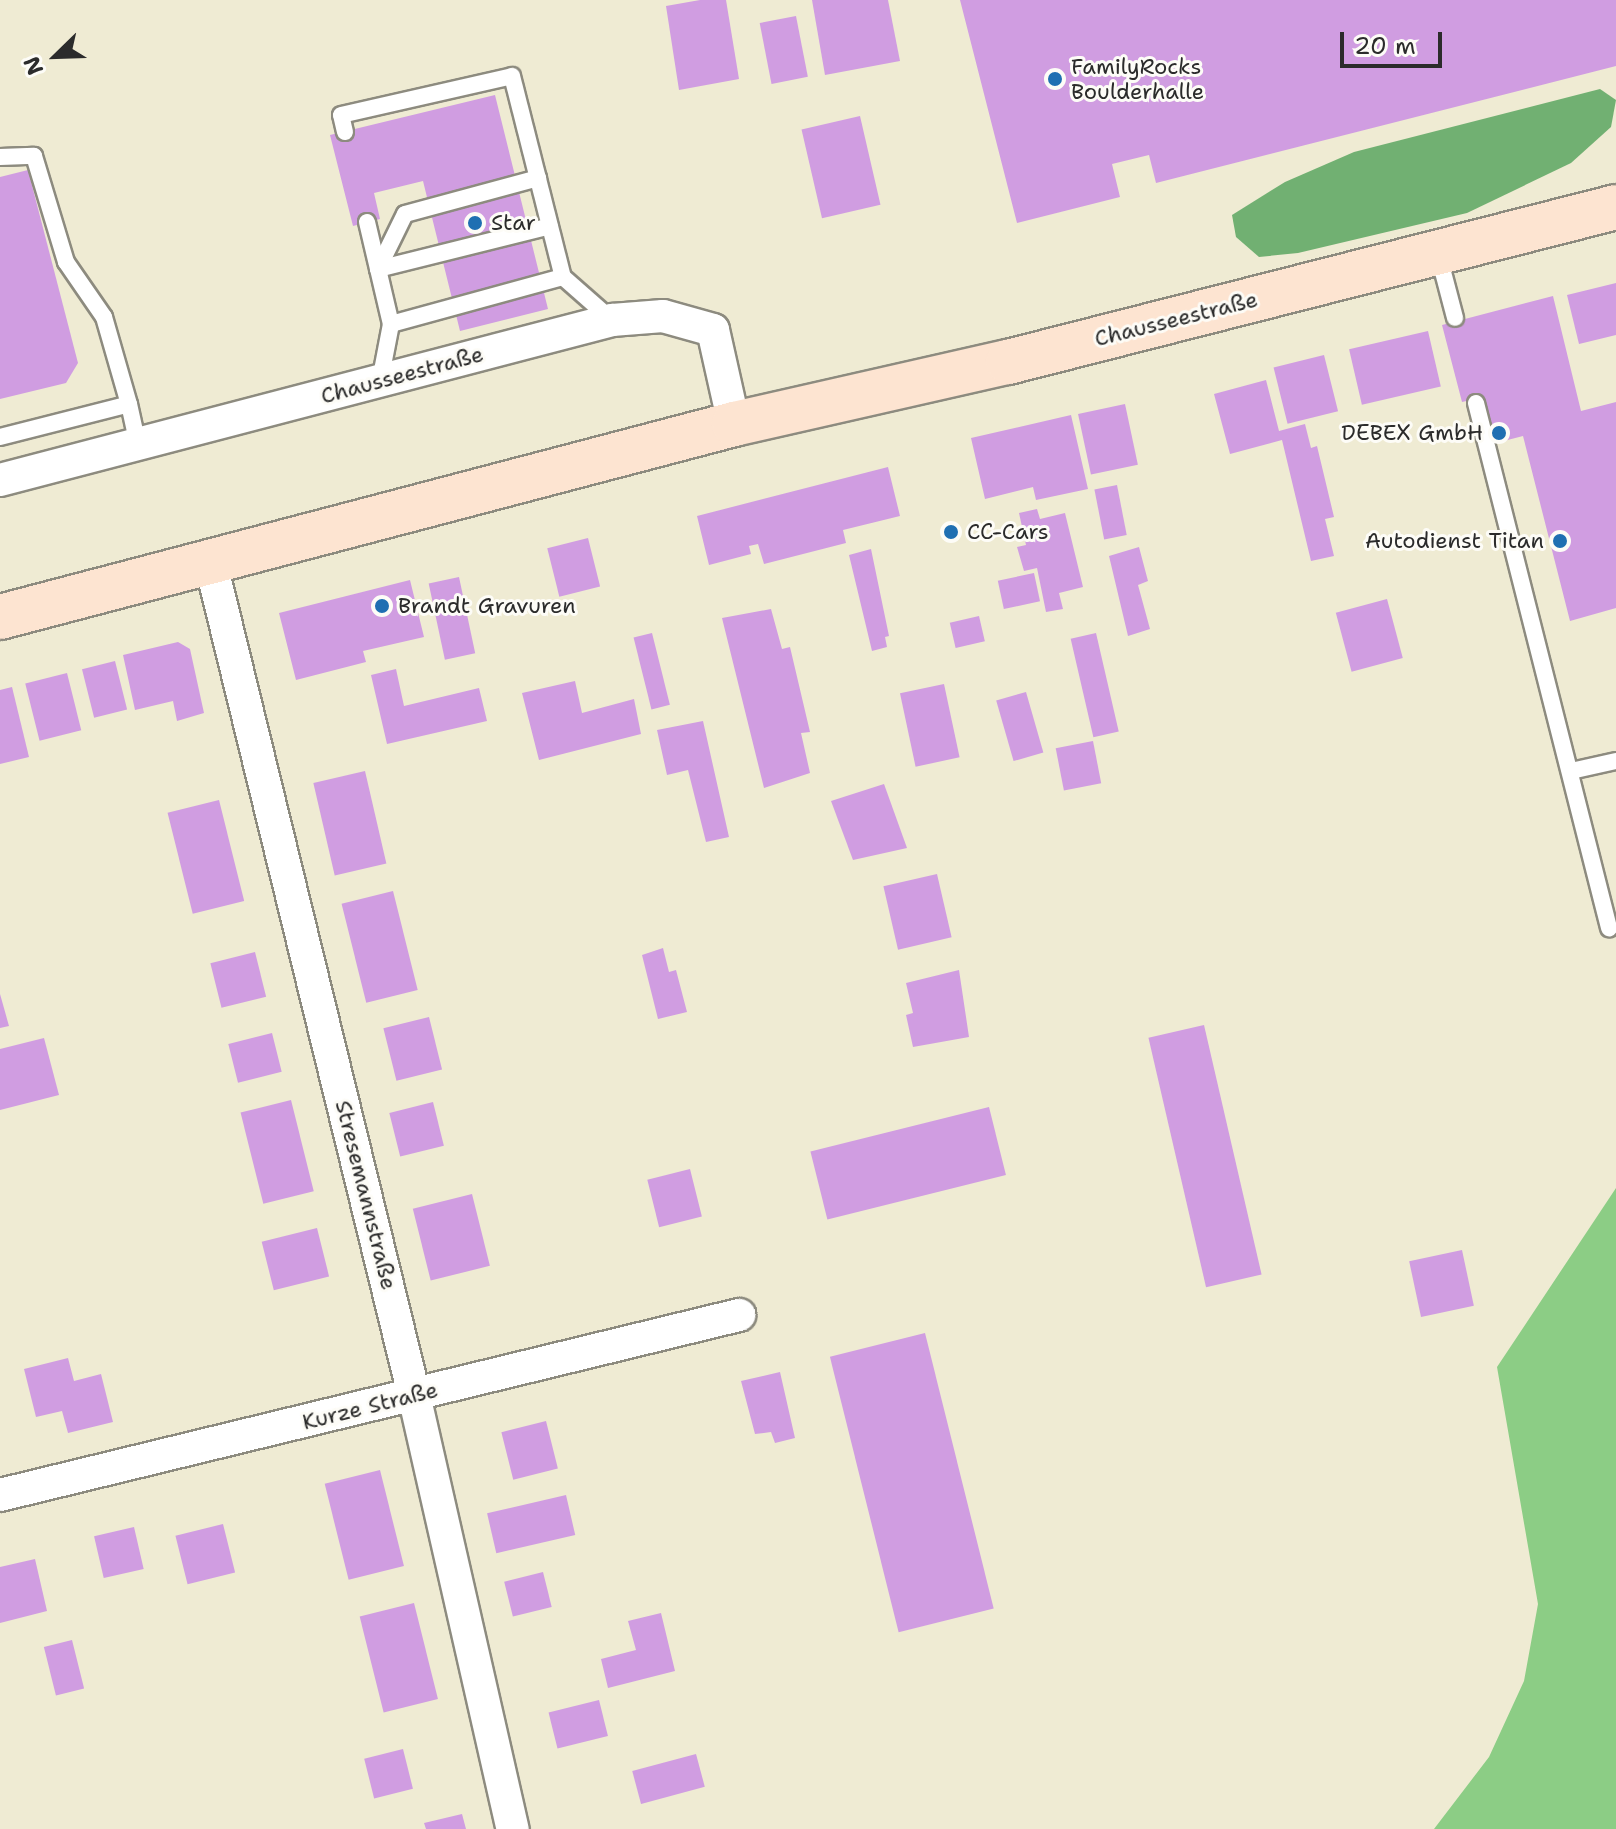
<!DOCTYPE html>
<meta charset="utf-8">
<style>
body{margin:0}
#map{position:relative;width:1616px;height:1829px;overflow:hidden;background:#efebd3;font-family:"Shantell Sans",sans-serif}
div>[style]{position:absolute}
.green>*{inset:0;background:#8ccd85}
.forest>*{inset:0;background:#71b072}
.building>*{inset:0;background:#d09de1;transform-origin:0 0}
.roads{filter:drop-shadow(2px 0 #8d8b7f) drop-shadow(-2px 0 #8d8b7f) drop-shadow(0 2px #8d8b7f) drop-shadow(0 -2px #8d8b7f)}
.service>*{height:16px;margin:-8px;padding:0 8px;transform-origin:8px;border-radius:8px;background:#fff}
.minor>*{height:32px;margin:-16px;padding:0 16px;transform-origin:16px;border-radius:16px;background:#fff}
.secondary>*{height:44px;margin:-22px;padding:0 22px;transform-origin:22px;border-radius:22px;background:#fde4d1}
.dots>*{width:22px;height:22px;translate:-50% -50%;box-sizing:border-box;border:4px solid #fdfcf7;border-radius:50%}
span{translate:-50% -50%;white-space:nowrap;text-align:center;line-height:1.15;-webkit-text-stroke:6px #fdfcf7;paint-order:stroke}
.poi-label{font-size:22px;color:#2b2b2b}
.left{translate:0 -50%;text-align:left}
.right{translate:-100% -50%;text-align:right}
.street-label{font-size:22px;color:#2b2b2b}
.north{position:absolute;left:16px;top:16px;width:80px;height:80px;-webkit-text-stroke:6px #fdfcf7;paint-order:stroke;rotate:247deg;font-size:22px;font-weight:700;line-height:32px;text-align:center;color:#2b2b2b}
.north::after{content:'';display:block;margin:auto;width:28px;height:36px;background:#2b2b2b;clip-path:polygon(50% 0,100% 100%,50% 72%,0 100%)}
.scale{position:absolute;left:1340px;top:32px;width:102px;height:36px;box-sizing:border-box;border:4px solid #2b2b2b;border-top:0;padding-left:10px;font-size:24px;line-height:28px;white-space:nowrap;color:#2b2b2b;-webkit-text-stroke:6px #fdfcf7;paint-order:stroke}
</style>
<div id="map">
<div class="green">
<div style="clip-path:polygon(1616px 1188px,1616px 1829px,1434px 1829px,1489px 1757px,1524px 1681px,1538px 1604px,1497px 1367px)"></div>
</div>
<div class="forest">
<div style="clip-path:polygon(1600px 89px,1616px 100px,1611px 127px,1571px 163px,1467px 213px,1298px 253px,1259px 257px,1236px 237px,1232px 215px,1285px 182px,1354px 152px)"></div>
</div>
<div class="building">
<div style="clip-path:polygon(700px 0,726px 0,739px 79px,679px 90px,666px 6px)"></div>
<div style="clip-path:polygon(812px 0,888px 0,900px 61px,825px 75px)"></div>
<div style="clip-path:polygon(960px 0,1616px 0,1616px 66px,1156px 183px,1149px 155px,1112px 164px,1120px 197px,1017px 223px)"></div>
<div style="left:796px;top:16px;width:62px;height:37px;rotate:79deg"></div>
<div style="clip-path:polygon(495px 95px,548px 309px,460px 331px,423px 181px,374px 193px,380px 219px,353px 226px,330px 135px)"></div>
<div style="left:860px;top:116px;width:91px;height:60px;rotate:77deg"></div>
<div style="clip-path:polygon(28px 170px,78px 363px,66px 383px,0 399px,0 177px)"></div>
<div style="clip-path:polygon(1616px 283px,1616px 335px,1579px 344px,1567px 295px)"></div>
<div style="clip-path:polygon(1553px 296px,1581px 411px,1616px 402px,1616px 608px,1570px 621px,1523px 436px,1496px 443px,1484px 397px,1462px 402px,1442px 325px)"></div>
<div style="left:1428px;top:331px;width:57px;height:81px;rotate:77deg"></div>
<div style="left:1324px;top:355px;width:58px;height:52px;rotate:76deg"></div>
<div style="clip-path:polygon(1266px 380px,1279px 431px,1305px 424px,1311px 448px,1317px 446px,1334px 517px,1325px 519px,1334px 556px,1311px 561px,1282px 440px,1230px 454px,1214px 394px)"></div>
<div style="left:1125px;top:404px;width:62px;height:48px;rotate:78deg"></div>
<div style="clip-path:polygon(1071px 415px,1088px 489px,1036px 500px,1033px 487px,985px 499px,971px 438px)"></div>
<div style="clip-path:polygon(888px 467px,900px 516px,843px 530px,846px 543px,764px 564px,758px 544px,749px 546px,751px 554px,709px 565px,697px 516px)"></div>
<div style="left:1117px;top:485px;width:51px;height:23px;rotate:79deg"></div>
<div style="clip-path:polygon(1037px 509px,1040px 519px,1065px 513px,1083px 587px,1059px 593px,1063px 609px,1046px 612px,1037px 568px,1024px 571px,1017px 547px,1026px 545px,1019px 513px)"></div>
<div style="left:588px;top:538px;width:50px;height:42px;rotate:76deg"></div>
<div style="clip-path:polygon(1139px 547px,1148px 581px,1138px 585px,1150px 629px,1128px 636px,1109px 556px)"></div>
<div style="clip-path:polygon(871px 549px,889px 636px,885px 637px,887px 647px,872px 651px,849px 555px)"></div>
<div style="left:1034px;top:573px;width:29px;height:37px;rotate:78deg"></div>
<div style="left:459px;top:577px;width:78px;height:31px;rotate:78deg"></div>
<div style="clip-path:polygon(410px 580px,424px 637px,363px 651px,366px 662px,296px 680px,279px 613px)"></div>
<div style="left:1387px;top:599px;width:61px;height:53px;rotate:75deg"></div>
<div style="clip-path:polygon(771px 609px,782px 649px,790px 647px,810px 732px,801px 733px,810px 773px,764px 788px,722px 618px)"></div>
<div style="left:979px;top:616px;width:26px;height:30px;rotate:77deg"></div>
<div style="left:652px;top:633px;width:74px;height:19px;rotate:76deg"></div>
<div style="left:1096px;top:633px;width:101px;height:26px;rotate:77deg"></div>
<div style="clip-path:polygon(178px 642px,190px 649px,204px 713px,177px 721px,173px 701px,135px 710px,123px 655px)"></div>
<div style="left:115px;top:661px;width:50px;height:34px;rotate:76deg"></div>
<div style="clip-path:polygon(396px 669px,404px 706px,479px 688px,487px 721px,387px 744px,371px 675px)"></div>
<div style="left:67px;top:673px;width:59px;height:43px;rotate:76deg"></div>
<div style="clip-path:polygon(575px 681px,582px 713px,634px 699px,641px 734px,539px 760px,522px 693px)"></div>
<div style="left:944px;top:684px;width:75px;height:45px;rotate:78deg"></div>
<div style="clip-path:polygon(12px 687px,29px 757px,0 764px,0 690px)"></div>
<div style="left:1026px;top:692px;width:63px;height:31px;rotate:74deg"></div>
<div style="clip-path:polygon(703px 721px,729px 837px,706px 842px,688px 770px,667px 775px,657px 730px)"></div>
<div style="left:1093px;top:741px;width:43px;height:38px;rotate:79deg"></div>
<div style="left:365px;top:771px;width:95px;height:53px;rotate:77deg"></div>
<div style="clip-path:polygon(884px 784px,907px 848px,853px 860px,831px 801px)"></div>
<div style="left:219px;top:800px;width:104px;height:53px;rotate:76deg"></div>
<div style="left:937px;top:874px;width:65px;height:55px;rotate:77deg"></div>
<div style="left:393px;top:891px;width:102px;height:53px;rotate:76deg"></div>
<div style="clip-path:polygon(663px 948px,669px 972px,676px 970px,687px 1012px,658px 1019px,642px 955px)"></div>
<div style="left:255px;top:952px;width:46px;height:46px;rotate:76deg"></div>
<div style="clip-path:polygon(959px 970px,969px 1037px,913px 1047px,906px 1015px,913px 1013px,906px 983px)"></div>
<div style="clip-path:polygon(0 994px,9px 1026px,0 1028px)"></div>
<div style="left:429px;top:1017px;width:54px;height:47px;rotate:76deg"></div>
<div style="left:1204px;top:1025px;width:256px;height:57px;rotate:77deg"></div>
<div style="left:272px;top:1033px;width:40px;height:45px;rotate:76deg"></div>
<div style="clip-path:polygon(44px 1038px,59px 1095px,0 1110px,0 1049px)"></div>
<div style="left:291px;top:1100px;width:94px;height:52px;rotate:76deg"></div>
<div style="left:433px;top:1102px;width:45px;height:45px;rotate:76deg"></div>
<div style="left:989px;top:1107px;width:70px;height:184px;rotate:76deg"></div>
<div style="left:690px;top:1169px;width:49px;height:44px;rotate:76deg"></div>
<div style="left:472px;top:1194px;width:74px;height:61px;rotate:76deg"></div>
<div style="left:317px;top:1228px;width:50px;height:57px;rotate:76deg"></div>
<div style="left:1462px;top:1250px;width:57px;height:54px;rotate:78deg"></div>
<div style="left:925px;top:1333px;width:284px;height:98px;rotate:76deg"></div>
<div style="clip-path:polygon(68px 1358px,74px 1381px,101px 1374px,113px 1422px,68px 1433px,62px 1411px,36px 1417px,24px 1369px)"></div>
<div style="clip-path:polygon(780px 1372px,795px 1438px,775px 1443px,771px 1432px,755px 1434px,741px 1381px)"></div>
<div style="left:546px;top:1421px;width:49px;height:46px;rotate:76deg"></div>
<div style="left:380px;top:1470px;width:99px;height:57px;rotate:76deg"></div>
<div style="left:566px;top:1495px;width:41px;height:81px;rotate:77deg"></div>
<div style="left:223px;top:1524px;width:50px;height:49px;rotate:76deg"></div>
<div style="left:134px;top:1527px;width:43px;height:41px;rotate:77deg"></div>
<div style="clip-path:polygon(35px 1559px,47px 1611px,0 1623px,0 1567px)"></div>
<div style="left:543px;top:1572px;width:36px;height:40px;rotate:76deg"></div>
<div style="left:414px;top:1603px;width:99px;height:56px;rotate:76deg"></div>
<div style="clip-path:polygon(661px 1613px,675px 1671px,608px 1688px,601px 1659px,636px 1650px,628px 1621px)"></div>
<div style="left:72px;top:1640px;width:50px;height:29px;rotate:76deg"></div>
<div style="left:599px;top:1700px;width:37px;height:52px;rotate:76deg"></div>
<div style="left:403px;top:1749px;width:41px;height:40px;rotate:76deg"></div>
<div style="left:696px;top:1754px;width:34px;height:66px;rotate:75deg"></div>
<div style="clip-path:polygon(462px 1814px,466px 1829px,426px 1829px,424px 1823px)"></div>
</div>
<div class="roads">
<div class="service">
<div style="left:345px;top:132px;width:17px;rotate:-103deg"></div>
<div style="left:341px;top:115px;width:175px;rotate:-12.8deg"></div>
<div style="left:512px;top:76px;width:207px;rotate:75.8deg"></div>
<div style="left:563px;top:277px;width:65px;rotate:41.3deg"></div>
<div style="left:0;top:157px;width:34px;rotate:-2deg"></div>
<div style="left:34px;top:156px;width:111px;rotate:73.2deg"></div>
<div style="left:66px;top:262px;width:67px;rotate:55.4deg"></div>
<div style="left:104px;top:317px;width:91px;rotate:74deg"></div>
<div style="left:367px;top:222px;width:105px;rotate:76.8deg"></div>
<div style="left:391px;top:324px;width:58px;rotate:100.9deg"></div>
<div style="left:1438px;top:253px;width:67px;rotate:75.3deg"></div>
<div style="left:378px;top:269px;width:61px;rotate:-63.9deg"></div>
<div style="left:405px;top:214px;width:138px;rotate:-15.1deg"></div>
<div style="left:378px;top:269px;width:177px;rotate:-14deg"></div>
<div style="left:391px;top:324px;width:178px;rotate:-15.3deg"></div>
<div style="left:1476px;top:403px;width:542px;rotate:75.78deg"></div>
<div style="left:0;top:437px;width:133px;rotate:-14.3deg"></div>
<div style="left:129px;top:404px;width:42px;rotate:77.6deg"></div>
<div style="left:1571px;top:771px;width:46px;rotate:-12.5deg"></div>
</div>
<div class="minor">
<div style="left:0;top:480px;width:633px;rotate:-14.65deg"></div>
<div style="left:612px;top:320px;width:51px;rotate:-4.5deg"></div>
<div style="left:663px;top:316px;width:52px;rotate:15.6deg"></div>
<div style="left:713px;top:330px;width:96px;rotate:77.4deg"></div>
<div style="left:211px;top:564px;width:855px;rotate:76.27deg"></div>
<div style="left:414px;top:1395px;width:445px;rotate:77.2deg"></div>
<div style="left:0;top:1495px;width:761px;rotate:-13.69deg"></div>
</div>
<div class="secondary">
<div style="left:0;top:617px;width:759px;rotate:-14.73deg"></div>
<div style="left:734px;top:424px;width:281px;rotate:-12.8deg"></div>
<div style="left:1008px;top:362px;width:627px;rotate:-14.3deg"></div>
</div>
</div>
<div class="dots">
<div style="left:1055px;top:79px;background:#1f6fb2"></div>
<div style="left:475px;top:223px;background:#1f6fb2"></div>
<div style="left:1499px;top:433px;background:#1f6fb2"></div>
<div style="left:951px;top:532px;background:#1f6fb2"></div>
<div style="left:1560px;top:541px;background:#1f6fb2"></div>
<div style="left:382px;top:606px;background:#1f6fb2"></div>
</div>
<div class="poi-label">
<span class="left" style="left:1071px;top:79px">FamilyRocks<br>Boulderhalle</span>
<span class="left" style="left:491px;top:223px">Star</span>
<span class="right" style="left:1483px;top:433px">DEBEX GmbH</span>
<span class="left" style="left:967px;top:532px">CC-Cars</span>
<span class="right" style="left:1544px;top:541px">Autodienst Titan</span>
<span class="left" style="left:398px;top:606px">Brandt Gravuren</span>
</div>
<div class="street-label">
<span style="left:1176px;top:319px;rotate:-14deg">Chausseestraße</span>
<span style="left:402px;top:375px;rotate:-15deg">Chausseestraße</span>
<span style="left:366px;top:1195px;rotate:76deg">Stresemannstraße</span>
<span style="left:370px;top:1406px;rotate:-14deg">Kurze Straße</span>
</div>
<div class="north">N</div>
<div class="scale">20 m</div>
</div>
